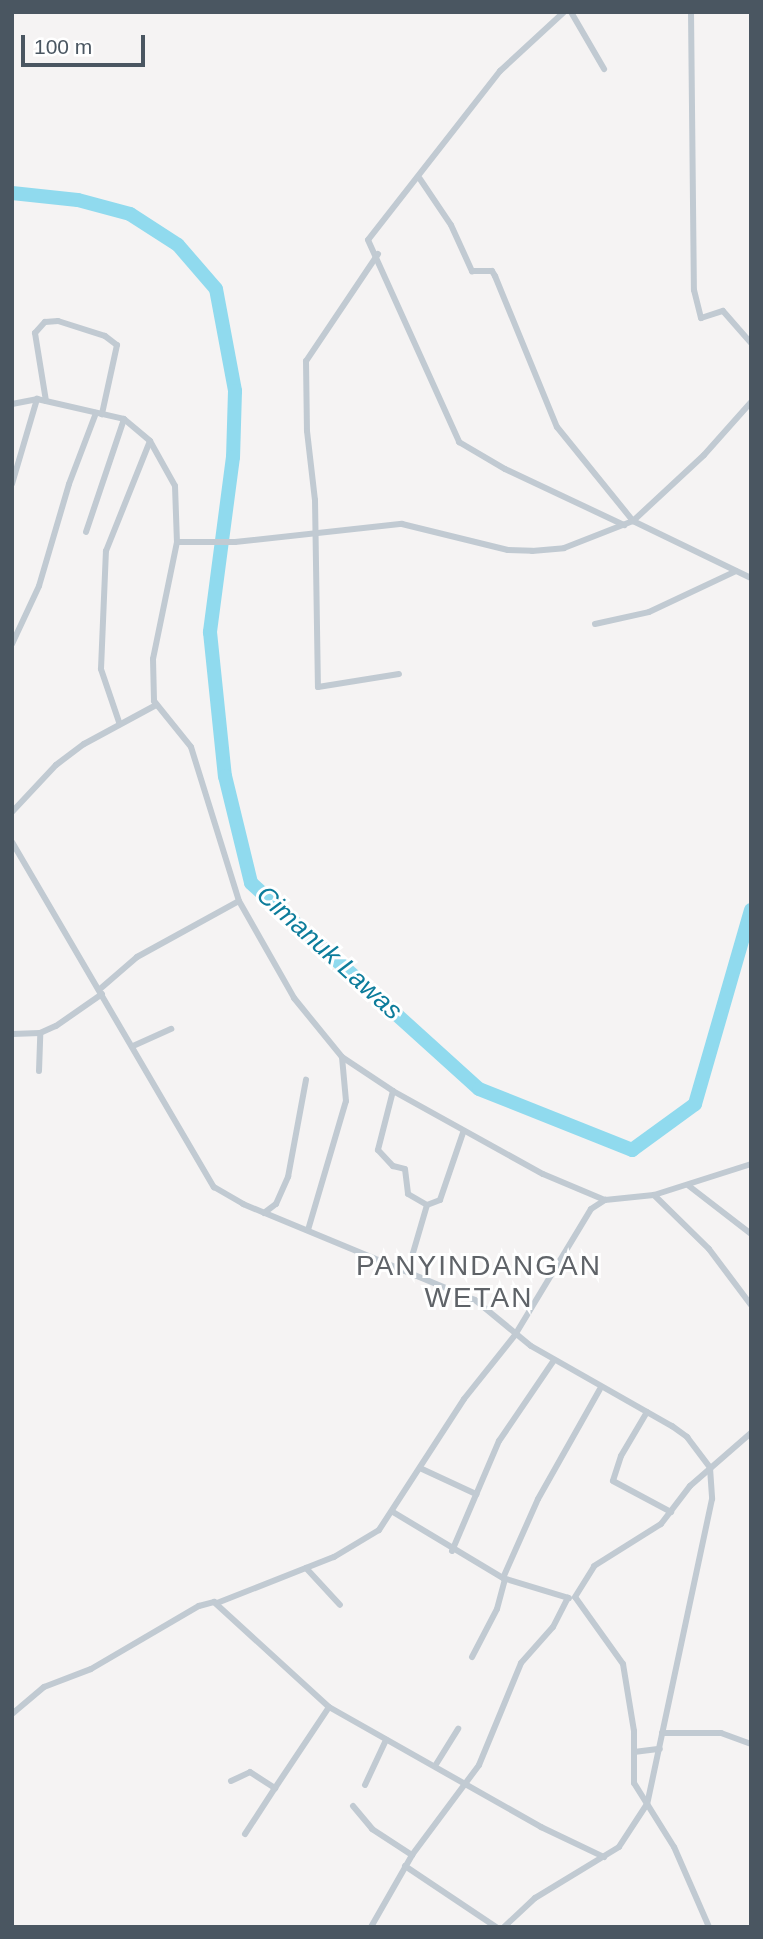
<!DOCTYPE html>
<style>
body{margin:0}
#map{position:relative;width:763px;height:1939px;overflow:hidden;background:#f5f3f3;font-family:Helvetica,sans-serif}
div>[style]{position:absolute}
.river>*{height:14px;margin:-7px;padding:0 7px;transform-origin:7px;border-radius:7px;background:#90daee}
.minor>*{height:6px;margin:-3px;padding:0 3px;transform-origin:3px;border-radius:3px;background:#c1cad2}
span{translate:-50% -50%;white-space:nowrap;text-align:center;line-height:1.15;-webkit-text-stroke:6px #fff;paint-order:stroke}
.water-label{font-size:26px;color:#0c7c9b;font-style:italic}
.quarter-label{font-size:28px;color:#5f6368;letter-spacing:2px}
.frame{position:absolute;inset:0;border:14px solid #4a5661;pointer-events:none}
.scale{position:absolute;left:21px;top:35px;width:124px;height:32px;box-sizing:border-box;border:4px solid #4a5661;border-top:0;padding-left:9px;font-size:21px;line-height:24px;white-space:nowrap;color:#4a5661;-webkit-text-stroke:5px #fff;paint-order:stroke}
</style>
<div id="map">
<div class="river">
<div style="left:12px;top:193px;width:66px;rotate:6.1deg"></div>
<div style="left:78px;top:200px;width:54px;rotate:15.1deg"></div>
<div style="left:130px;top:214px;width:57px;rotate:32.9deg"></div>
<div style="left:178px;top:245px;width:58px;rotate:49.2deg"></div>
<div style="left:216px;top:289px;width:104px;rotate:79.4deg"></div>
<div style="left:235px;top:391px;width:66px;rotate:91.7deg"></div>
<div style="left:233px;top:457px;width:177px;rotate:97.5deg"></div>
<div style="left:210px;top:632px;width:145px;rotate:84.1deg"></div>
<div style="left:225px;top:776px;width:110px;rotate:76.3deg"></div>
<div style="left:251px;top:883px;width:307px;rotate:42.1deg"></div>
<div style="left:479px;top:1089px;width:165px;rotate:21.7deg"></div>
<div style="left:632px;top:1150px;width:78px;rotate:-36.1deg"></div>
<div style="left:695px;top:1104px;width:202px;rotate:-73.9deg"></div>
</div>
<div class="minor">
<div style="left:564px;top:12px;width:87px;rotate:137.3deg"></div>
<div style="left:500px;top:71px;width:214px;rotate:128deg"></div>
<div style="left:368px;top:240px;width:222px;rotate:65.7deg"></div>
<div style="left:459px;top:442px;width:53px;rotate:30.4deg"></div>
<div style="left:505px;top:469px;width:132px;rotate:25.2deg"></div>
<div style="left:571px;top:12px;width:66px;rotate:59.9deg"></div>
<div style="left:691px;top:12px;width:278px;rotate:89.4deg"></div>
<div style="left:694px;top:290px;width:29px;rotate:76deg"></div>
<div style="left:701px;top:318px;width:23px;rotate:-18deg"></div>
<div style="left:723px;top:311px;width:43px;rotate:48.8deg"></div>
<div style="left:420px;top:179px;width:55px;rotate:56deg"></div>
<div style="left:451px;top:225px;width:51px;rotate:65.5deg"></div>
<div style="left:472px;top:271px;width:20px"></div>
<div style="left:492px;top:271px;width:6px;rotate:59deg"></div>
<div style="left:495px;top:276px;width:163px;rotate:67.7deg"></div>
<div style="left:557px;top:427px;width:121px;rotate:51deg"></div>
<div style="left:633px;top:521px;width:97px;rotate:-42.9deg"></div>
<div style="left:704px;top:455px;width:71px;rotate:-48.4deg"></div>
<div style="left:378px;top:254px;width:129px;rotate:123.9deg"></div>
<div style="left:306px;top:361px;width:70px;rotate:89.2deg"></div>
<div style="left:307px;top:431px;width:69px;rotate:83.4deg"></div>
<div style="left:315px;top:500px;width:187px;rotate:89.1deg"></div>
<div style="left:318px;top:687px;width:82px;rotate:-9.1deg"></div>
<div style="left:46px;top:401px;width:69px;rotate:-99.2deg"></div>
<div style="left:35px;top:333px;width:15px;rotate:-48deg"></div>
<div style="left:45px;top:322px;width:13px;rotate:-4deg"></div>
<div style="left:58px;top:321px;width:49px;rotate:17.7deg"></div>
<div style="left:105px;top:336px;width:15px;rotate:37deg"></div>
<div style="left:117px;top:345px;width:71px;rotate:102.3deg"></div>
<div style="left:12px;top:404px;width:25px;rotate:-11deg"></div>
<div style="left:37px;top:399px;width:89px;rotate:12.9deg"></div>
<div style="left:124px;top:419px;width:34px;rotate:40deg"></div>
<div style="left:150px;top:441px;width:51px;rotate:60.9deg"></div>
<div style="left:175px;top:486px;width:56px;rotate:88deg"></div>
<div style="left:177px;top:542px;width:119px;rotate:101.6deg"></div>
<div style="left:153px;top:659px;width:42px;rotate:88.6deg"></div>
<div style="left:154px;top:701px;width:59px;rotate:51.2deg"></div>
<div style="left:191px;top:747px;width:161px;rotate:72.7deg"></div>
<div style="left:239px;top:901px;width:112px;rotate:60.4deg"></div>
<div style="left:294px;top:998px;width:76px;rotate:50.9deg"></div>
<div style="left:342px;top:1057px;width:61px;rotate:33.7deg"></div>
<div style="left:393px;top:1091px;width:171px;rotate:29deg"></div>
<div style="left:543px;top:1174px;width:67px;rotate:22.8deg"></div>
<div style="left:12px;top:484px;width:89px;rotate:-73.6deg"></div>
<div style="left:86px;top:532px;width:119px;rotate:-71.4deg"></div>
<div style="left:177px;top:542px;width:58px"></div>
<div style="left:235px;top:542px;width:168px;rotate:-6.2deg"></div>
<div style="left:402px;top:524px;width:109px;rotate:13.8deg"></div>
<div style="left:508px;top:550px;width:24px;rotate:2deg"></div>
<div style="left:532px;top:551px;width:32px;rotate:-5deg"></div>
<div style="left:564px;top:548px;width:74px;rotate:-21.4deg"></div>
<div style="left:633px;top:521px;width:131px;rotate:25.8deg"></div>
<div style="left:595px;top:624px;width:55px;rotate:-12.5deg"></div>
<div style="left:649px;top:612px;width:96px;rotate:-25.2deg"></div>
<div style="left:12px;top:644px;width:64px;rotate:-65deg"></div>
<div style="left:39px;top:586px;width:106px;rotate:-73.6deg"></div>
<div style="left:69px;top:484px;width:76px;rotate:-69.2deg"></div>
<div style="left:119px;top:722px;width:56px;rotate:-108.8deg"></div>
<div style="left:101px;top:669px;width:118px;rotate:-87.6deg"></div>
<div style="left:106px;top:551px;width:118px;rotate:-68.2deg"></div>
<div style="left:12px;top:812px;width:64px;rotate:-46.9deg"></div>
<div style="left:56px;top:765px;width:35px;rotate:-37deg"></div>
<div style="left:84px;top:744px;width:82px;rotate:-28.4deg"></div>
<div style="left:12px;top:842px;width:400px;rotate:59.7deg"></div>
<div style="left:214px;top:1187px;width:34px;rotate:30deg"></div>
<div style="left:243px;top:1204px;width:251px;rotate:22.5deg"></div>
<div style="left:475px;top:1300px;width:72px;rotate:39.4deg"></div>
<div style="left:531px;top:1346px;width:162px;rotate:29.6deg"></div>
<div style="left:672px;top:1426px;width:19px;rotate:36deg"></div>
<div style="left:687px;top:1437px;width:39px;rotate:53deg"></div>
<div style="left:710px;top:1468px;width:31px;rotate:86deg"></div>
<div style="left:712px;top:1499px;width:312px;rotate:102deg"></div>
<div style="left:647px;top:1804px;width:51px;rotate:123.1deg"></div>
<div style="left:619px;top:1847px;width:98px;rotate:148.7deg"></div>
<div style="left:535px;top:1898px;width:42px;rotate:136.9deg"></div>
<div style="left:100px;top:989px;width:49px;rotate:-40.9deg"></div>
<div style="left:137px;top:957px;width:116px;rotate:-28.8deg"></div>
<div style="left:12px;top:1034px;width:28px;rotate:-2deg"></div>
<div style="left:40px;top:1033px;width:17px;rotate:-24deg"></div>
<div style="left:56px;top:1026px;width:56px;rotate:-34.8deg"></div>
<div style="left:133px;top:1046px;width:42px;rotate:-24.1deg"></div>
<div style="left:39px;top:1071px;width:38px;rotate:-88deg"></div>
<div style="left:393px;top:1091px;width:61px;rotate:104.3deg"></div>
<div style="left:378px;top:1150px;width:22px;rotate:47deg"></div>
<div style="left:393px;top:1166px;width:12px;rotate:14deg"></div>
<div style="left:405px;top:1169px;width:25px;rotate:83deg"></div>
<div style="left:408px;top:1194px;width:22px;rotate:30deg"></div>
<div style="left:427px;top:1205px;width:68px;rotate:106.3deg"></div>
<div style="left:689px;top:1186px;width:78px;rotate:37.7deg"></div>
<div style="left:654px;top:1195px;width:77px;rotate:44.5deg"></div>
<div style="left:709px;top:1249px;width:70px;rotate:53.1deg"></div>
<div style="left:427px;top:1205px;width:14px;rotate:-21deg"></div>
<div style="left:440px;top:1200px;width:71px;rotate:-71.1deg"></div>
<div style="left:264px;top:1213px;width:15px;rotate:-37deg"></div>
<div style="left:276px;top:1204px;width:30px;rotate:-66deg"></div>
<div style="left:288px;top:1177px;width:99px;rotate:-79.5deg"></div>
<div style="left:308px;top:1230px;width:134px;rotate:-73.6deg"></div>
<div style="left:346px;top:1101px;width:44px;rotate:-95.2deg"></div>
<div style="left:647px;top:1412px;width:51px;rotate:120.6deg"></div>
<div style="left:621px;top:1456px;width:26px;rotate:108deg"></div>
<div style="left:613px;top:1481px;width:66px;rotate:28.1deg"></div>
<div style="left:422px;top:1469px;width:60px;rotate:24.8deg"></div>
<div style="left:393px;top:1512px;width:128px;rotate:31deg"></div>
<div style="left:503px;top:1578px;width:69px;rotate:16.9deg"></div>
<div style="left:452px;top:1551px;width:120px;rotate:-66.9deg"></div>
<div style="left:499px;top:1441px;width:98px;rotate:-55.8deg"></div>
<div style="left:306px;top:1568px;width:50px;rotate:47.4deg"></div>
<div style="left:503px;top:1578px;width:86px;rotate:-66.1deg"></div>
<div style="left:538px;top:1499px;width:126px;rotate:-60.6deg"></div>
<div style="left:217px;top:1603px;width:126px;rotate:-21.5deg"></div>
<div style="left:334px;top:1557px;width:52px;rotate:-31deg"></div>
<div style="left:379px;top:1530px;width:156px;rotate:-57deg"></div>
<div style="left:464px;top:1399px;width:82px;rotate:-51.4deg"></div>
<div style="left:515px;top:1335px;width:147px;rotate:-58.9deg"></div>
<div style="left:591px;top:1209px;width:17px;rotate:-33deg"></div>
<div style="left:605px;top:1200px;width:49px;rotate:-5.8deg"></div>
<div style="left:654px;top:1195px;width:102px;rotate:-17.7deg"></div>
<div style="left:472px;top:1657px;width:54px;rotate:-62.5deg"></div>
<div style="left:497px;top:1609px;width:31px;rotate:-75deg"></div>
<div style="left:12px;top:1714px;width:42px;rotate:-40.2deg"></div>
<div style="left:44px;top:1687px;width:50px;rotate:-21deg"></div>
<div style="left:91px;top:1669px;width:125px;rotate:-30.3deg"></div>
<div style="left:199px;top:1606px;width:16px;rotate:-15deg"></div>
<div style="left:214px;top:1602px;width:156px;rotate:42.4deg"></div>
<div style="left:329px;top:1707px;width:244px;rotate:29.5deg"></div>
<div style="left:541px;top:1827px;width:70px;rotate:25.5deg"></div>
<div style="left:662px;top:1733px;width:59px"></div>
<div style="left:721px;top:1733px;width:32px;rotate:20deg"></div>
<div style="left:634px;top:1752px;width:26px;rotate:-7deg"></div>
<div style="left:435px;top:1766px;width:44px;rotate:-58.1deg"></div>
<div style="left:231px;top:1781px;width:21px;rotate:-25deg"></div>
<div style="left:250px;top:1772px;width:30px;rotate:33deg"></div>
<div style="left:275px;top:1788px;width:97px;rotate:-56.3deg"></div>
<div style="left:365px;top:1785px;width:50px;rotate:-65deg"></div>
<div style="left:353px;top:1806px;width:30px;rotate:50deg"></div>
<div style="left:372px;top:1829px;width:48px;rotate:33deg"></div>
<div style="left:245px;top:1834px;width:55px;rotate:-56.9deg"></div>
<div style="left:405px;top:1866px;width:110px;rotate:33.8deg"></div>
<div style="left:371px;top:1927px;width:83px;rotate:-60.3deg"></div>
<div style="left:412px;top:1855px;width:112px;rotate:-53.3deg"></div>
<div style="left:479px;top:1765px;width:110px;rotate:-67.6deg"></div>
<div style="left:521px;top:1663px;width:48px;rotate:-48.4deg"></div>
<div style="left:553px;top:1627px;width:33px;rotate:-63deg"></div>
<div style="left:709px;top:1927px;width:87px;rotate:-113.6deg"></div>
<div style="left:674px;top:1847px;width:75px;rotate:-122deg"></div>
<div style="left:634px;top:1783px;width:52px;rotate:-90deg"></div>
<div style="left:634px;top:1731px;width:68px;rotate:-99.3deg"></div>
<div style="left:623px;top:1664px;width:82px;rotate:-125.6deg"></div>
<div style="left:575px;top:1597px;width:36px;rotate:-58deg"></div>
<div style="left:594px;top:1566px;width:79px;rotate:-32.1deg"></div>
<div style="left:661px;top:1524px;width:48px;rotate:-52.7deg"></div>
<div style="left:690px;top:1486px;width:81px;rotate:-41deg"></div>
</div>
<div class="water-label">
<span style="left:329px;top:953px;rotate:42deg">Cimanuk Lawas</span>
</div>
<div class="quarter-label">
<span style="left:479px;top:1282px">PANYINDANGAN<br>WETAN</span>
</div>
<div class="frame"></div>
<div class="scale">100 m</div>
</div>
